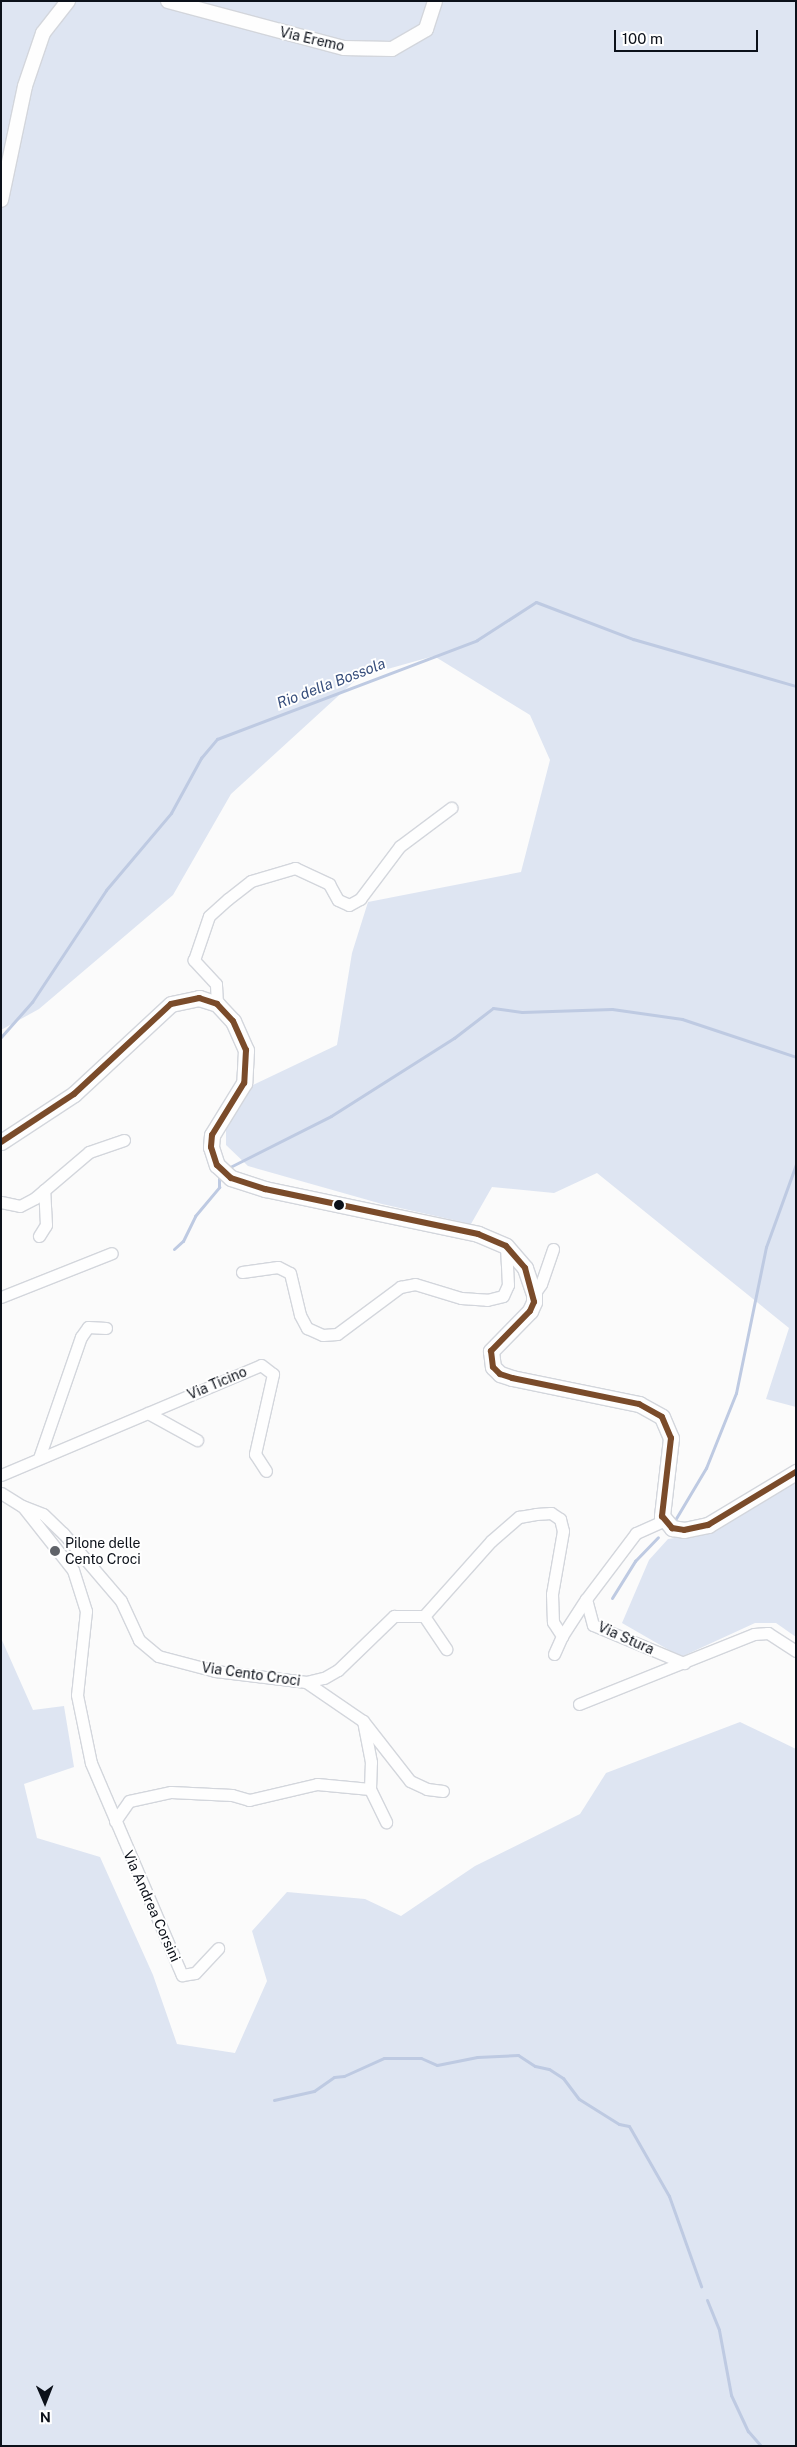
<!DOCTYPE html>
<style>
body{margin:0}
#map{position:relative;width:797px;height:2447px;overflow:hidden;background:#fbfbfb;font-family:"Public Sans",sans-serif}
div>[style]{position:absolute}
.green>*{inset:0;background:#dee5f2}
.stream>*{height:3px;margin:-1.5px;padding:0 1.5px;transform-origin:1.5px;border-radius:1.5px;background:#becae2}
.roads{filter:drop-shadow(1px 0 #d3d6dc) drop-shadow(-1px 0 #d3d6dc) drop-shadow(0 1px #d3d6dc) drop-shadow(0 -1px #d3d6dc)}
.minor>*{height:11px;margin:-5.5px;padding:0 5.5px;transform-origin:5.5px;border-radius:5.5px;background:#fefefe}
.tertiary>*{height:14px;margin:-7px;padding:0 7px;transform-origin:7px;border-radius:7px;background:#fefefe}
.secondary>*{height:15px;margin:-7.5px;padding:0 7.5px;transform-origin:7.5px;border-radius:7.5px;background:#fefefe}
.bus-1>*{height:6px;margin:-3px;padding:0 3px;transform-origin:3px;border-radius:3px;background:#7a4b2a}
.dots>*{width:14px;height:14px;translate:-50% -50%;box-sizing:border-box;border:2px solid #fff;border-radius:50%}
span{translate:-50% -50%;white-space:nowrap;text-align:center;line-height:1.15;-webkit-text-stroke:4px #fff;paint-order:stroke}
.street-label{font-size:14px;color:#0c111a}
.poi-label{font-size:14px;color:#0c111a}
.left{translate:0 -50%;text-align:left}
.water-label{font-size:15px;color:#374e7c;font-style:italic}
.frame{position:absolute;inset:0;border:2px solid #0c111a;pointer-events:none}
.north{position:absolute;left:20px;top:2377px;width:50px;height:50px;-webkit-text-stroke:4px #fff;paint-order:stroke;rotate:179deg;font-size:14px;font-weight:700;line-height:20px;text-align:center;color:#0c111a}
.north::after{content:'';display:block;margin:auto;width:18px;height:22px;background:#0c111a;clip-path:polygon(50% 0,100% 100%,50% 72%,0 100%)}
.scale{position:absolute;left:614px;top:30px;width:144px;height:22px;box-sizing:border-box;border:2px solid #0c111a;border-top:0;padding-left:6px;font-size:15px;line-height:18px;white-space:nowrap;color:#0c111a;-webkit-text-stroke:4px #fff;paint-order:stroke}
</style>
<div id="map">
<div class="green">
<div style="clip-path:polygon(1px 1px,796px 1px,796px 1407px,766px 1399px,789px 1328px,597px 1173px,554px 1193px,492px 1187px,471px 1224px,382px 1204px,248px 1166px,226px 1145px,226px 1121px,253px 1085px,337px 1045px,352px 953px,368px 902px,521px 872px,550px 760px,530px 715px,434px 656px,359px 677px,231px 794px,173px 895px,39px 1009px,1px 1030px)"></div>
<div style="clip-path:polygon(795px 1483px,796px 1637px,776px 1623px,755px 1623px,681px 1657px,622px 1623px,649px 1560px,668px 1539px,701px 1534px)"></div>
<div style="clip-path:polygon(1px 1638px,33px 1710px,64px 1706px,74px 1767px,24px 1784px,37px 1838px,100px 1857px,153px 1975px,177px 2044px,235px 2053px,267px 1981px,252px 1931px,287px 1892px,365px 1899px,401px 1916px,475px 1866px,580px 1814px,606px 1773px,740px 1722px,796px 1749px,796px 2446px,1px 2446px)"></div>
</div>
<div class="stream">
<div style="left:1px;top:1037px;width:47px;rotate:-48.5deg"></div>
<div style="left:32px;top:1002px;width:134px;rotate:-56.5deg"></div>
<div style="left:106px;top:890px;width:101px;rotate:-49.8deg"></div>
<div style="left:171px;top:813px;width:63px;rotate:-61.4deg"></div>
<div style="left:201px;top:758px;width:25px;rotate:-50deg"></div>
<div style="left:217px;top:739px;width:278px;rotate:-20.8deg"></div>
<div style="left:477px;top:640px;width:70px;rotate:-32.8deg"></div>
<div style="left:536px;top:602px;width:104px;rotate:20.9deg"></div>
<div style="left:633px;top:639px;width:170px;rotate:16.1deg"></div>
<div style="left:230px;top:1167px;width:113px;rotate:-26.8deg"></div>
<div style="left:331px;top:1116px;width:146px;rotate:-32.4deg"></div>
<div style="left:454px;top:1038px;width:49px;rotate:-37.6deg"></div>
<div style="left:493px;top:1008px;width:29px;rotate:8deg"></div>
<div style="left:522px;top:1012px;width:90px;rotate:-1.9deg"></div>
<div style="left:612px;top:1009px;width:71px;rotate:8.1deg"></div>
<div style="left:682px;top:1019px;width:120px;rotate:18.4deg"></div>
<div style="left:174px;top:1249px;width:12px;rotate:-42deg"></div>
<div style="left:183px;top:1241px;width:28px;rotate:-64deg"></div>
<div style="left:195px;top:1216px;width:38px;rotate:-50deg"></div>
<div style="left:219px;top:1187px;width:9px;rotate:-90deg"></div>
<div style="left:675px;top:1520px;width:61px;rotate:-59.2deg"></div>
<div style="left:706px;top:1468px;width:81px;rotate:-68.2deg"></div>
<div style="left:736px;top:1393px;width:149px;rotate:-78.4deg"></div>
<div style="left:766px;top:1247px;width:88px;rotate:-70.1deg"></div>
<div style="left:612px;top:1598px;width:44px;rotate:-58.1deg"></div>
<div style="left:635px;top:1561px;width:33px;rotate:-46deg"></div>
<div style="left:274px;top:2100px;width:41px;rotate:-12.7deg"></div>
<div style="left:314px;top:2091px;width:24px;rotate:-35deg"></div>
<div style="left:334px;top:2077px;width:10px;rotate:-6deg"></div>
<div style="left:344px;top:2076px;width:44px;rotate:-24.2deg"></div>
<div style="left:384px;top:2058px;width:37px"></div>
<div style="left:421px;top:2058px;width:17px;rotate:24deg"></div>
<div style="left:437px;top:2065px;width:41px;rotate:-11.3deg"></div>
<div style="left:477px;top:2057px;width:41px;rotate:-2.8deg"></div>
<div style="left:518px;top:2055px;width:20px;rotate:33deg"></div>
<div style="left:535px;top:2066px;width:14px;rotate:12deg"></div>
<div style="left:549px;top:2069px;width:17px;rotate:33deg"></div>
<div style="left:563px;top:2078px;width:26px;rotate:53deg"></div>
<div style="left:579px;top:2099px;width:47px;rotate:32deg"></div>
<div style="left:619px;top:2124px;width:10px;rotate:11deg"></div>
<div style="left:629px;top:2126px;width:81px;rotate:60.3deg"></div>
<div style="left:669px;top:2196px;width:96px;rotate:70.4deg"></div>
<div style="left:707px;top:2300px;width:32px;rotate:68deg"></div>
<div style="left:719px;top:2330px;width:66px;rotate:79.5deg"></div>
<div style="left:731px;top:2395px;width:40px;rotate:65deg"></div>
<div style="left:748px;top:2431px;width:20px;rotate:49deg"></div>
</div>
<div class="roads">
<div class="minor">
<div style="left:217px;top:1004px;width:20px;rotate:-93deg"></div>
<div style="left:216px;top:984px;width:33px;rotate:-133deg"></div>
<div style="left:194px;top:960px;width:46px;rotate:-71.2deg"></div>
<div style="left:209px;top:916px;width:25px;rotate:-42deg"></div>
<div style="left:228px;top:899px;width:29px;rotate:-38deg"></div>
<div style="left:251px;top:881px;width:46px;rotate:-16.5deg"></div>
<div style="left:295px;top:868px;width:38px;rotate:25deg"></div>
<div style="left:329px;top:884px;width:18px;rotate:61deg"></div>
<div style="left:338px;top:900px;width:12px;rotate:24deg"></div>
<div style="left:349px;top:905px;width:13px;rotate:-29deg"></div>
<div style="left:360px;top:899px;width:66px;rotate:-53deg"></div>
<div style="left:400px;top:846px;width:64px;rotate:-36.7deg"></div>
<div style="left:1px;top:1202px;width:19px;rotate:12deg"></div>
<div style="left:20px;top:1206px;width:17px;rotate:-28deg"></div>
<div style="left:35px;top:1198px;width:71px;rotate:-40.4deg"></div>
<div style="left:89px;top:1152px;width:37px;rotate:-19deg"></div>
<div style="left:39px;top:1236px;width:13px;rotate:-58deg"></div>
<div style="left:46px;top:1225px;width:35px;rotate:-93deg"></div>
<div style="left:242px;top:1272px;width:36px;rotate:-8deg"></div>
<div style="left:278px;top:1267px;width:13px;rotate:27deg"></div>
<div style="left:290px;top:1273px;width:43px;rotate:76.6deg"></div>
<div style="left:300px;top:1315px;width:15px;rotate:62deg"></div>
<div style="left:307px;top:1328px;width:17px;rotate:24deg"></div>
<div style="left:323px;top:1335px;width:14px;rotate:-4deg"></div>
<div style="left:337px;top:1334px;width:79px;rotate:-36.7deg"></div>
<div style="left:400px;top:1287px;width:15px;rotate:-11deg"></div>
<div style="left:415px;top:1284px;width:48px;rotate:16.9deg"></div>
<div style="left:461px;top:1298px;width:26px;rotate:4deg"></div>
<div style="left:487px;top:1300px;width:16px;rotate:-14deg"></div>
<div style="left:503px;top:1296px;width:12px;rotate:-66deg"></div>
<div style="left:508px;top:1285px;width:39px;rotate:-93deg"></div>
<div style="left:534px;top:1294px;width:12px;rotate:-55deg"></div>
<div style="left:541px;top:1284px;width:37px;rotate:-71deg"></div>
<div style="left:1px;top:1297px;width:119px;rotate:-21.6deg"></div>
<div style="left:148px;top:1413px;width:56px;rotate:28.9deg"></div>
<div style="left:39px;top:1458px;width:128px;rotate:-70.9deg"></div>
<div style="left:81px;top:1337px;width:12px;rotate:-55deg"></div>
<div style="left:88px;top:1327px;width:18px;rotate:3deg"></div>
<div style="left:1px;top:1475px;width:282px;rotate:-22.9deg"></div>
<div style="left:261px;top:1365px;width:15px;rotate:37deg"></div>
<div style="left:273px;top:1374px;width:82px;rotate:102.7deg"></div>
<div style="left:255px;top:1454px;width:20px;rotate:57deg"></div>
<div style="left:1px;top:1493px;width:25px;rotate:32deg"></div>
<div style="left:22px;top:1506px;width:22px;rotate:21deg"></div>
<div style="left:43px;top:1514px;width:28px;rotate:44deg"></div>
<div style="left:63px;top:1533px;width:89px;rotate:49.5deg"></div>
<div style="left:121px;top:1601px;width:43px;rotate:65.2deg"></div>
<div style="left:139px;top:1640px;width:25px;rotate:40deg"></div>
<div style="left:158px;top:1656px;width:59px;rotate:14.7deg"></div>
<div style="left:215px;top:1671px;width:92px;rotate:6.9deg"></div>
<div style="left:306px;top:1682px;width:69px;rotate:34.4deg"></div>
<div style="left:363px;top:1721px;width:76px;rotate:51.9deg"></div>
<div style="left:410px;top:1781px;width:19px;rotate:25deg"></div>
<div style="left:427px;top:1789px;width:16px;rotate:7deg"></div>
<div style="left:24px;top:1508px;width:79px;rotate:51.7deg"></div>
<div style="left:73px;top:1570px;width:43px;rotate:72.4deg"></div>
<div style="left:86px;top:1611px;width:84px;rotate:96.1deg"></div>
<div style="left:77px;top:1695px;width:69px;rotate:78.4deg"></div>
<div style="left:91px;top:1763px;width:231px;rotate:66.8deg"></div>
<div style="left:182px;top:1975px;width:13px;rotate:-9deg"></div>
<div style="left:195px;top:1973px;width:34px;rotate:-47deg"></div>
<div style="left:663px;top:1521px;width:30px;rotate:156deg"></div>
<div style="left:636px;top:1533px;width:83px;rotate:127.1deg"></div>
<div style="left:586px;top:1599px;width:27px;rotate:75deg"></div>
<div style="left:593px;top:1625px;width:99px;rotate:22.7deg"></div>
<div style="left:424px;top:1616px;width:101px;rotate:-48.2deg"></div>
<div style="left:491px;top:1541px;width:37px;rotate:-41deg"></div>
<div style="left:519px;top:1517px;width:17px;rotate:-10deg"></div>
<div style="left:536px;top:1514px;width:15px;rotate:-4deg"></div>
<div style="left:551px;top:1513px;width:11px;rotate:34deg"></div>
<div style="left:560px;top:1519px;width:12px;rotate:76deg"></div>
<div style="left:563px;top:1531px;width:64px;rotate:99.9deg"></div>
<div style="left:552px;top:1594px;width:28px;rotate:88deg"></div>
<div style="left:553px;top:1622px;width:17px;rotate:57deg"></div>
<div style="left:562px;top:1636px;width:44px;rotate:-57deg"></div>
<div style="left:554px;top:1654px;width:20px;rotate:-66deg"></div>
<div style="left:306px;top:1682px;width:18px;rotate:-13deg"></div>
<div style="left:324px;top:1678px;width:16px;rotate:-30deg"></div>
<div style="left:338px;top:1670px;width:78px;rotate:-44deg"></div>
<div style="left:394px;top:1616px;width:30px"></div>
<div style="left:424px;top:1616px;width:40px;rotate:56deg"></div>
<div style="left:579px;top:1704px;width:188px;rotate:-21.8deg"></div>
<div style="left:754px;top:1634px;width:14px;rotate:-4deg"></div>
<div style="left:768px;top:1633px;width:33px;rotate:33deg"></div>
<div style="left:370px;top:1789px;width:37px;rotate:64deg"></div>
<div style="left:115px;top:1821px;width:24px;rotate:-55deg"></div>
<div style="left:129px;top:1801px;width:43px;rotate:-12.1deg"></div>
<div style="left:171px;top:1792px;width:61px;rotate:2.8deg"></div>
<div style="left:232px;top:1795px;width:18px;rotate:16deg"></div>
<div style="left:249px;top:1800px;width:70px;rotate:-13.2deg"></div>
<div style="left:317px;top:1784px;width:53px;rotate:5.4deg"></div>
<div style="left:370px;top:1789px;width:27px;rotate:-88deg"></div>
<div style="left:371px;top:1762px;width:42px;rotate:-101deg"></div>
</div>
<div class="tertiary">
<div style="left:168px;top:1px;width:182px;rotate:15deg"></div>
<div style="left:344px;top:48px;width:48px;rotate:1.2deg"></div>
<div style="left:392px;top:49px;width:39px;rotate:-30deg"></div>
<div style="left:426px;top:29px;width:29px;rotate:-72deg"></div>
<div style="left:1px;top:200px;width:116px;rotate:-78.1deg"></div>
<div style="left:25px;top:86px;width:56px;rotate:-71.2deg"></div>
<div style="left:43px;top:33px;width:41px;rotate:-52deg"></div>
</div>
<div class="secondary">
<div style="left:1px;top:1142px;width:87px;rotate:-33.3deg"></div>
<div style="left:74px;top:1094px;width:132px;rotate:-42.9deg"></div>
<div style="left:171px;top:1004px;width:29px;rotate:-12deg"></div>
<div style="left:199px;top:998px;width:19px;rotate:18deg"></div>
<div style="left:217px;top:1004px;width:23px;rotate:47deg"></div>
<div style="left:233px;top:1021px;width:32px;rotate:66deg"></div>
<div style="left:246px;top:1050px;width:33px;rotate:93deg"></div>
<div style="left:244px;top:1083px;width:61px;rotate:121.6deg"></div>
<div style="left:212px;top:1135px;width:12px;rotate:95deg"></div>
<div style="left:211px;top:1147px;width:19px;rotate:72deg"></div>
<div style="left:217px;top:1165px;width:19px;rotate:43deg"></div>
<div style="left:231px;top:1178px;width:36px;rotate:18deg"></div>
<div style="left:265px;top:1189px;width:218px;rotate:11.9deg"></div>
<div style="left:478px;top:1234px;width:30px;rotate:23deg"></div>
<div style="left:506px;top:1246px;width:29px;rotate:49deg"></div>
<div style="left:525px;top:1268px;width:28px;rotate:71deg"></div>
<div style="left:534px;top:1294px;width:8px;rotate:90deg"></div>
<div style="left:534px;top:1302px;width:10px;rotate:114deg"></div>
<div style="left:530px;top:1311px;width:56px;rotate:134.3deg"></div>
<div style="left:491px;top:1351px;width:16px;rotate:83deg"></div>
<div style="left:493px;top:1367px;width:10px;rotate:45deg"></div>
<div style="left:500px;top:1374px;width:13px;rotate:18deg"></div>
<div style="left:512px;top:1378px;width:130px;rotate:11.6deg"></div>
<div style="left:639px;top:1404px;width:26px;rotate:29deg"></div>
<div style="left:662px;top:1417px;width:23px;rotate:67deg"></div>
<div style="left:671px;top:1438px;width:79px;rotate:96.6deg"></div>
<div style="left:662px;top:1516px;width:16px;rotate:50deg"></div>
<div style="left:672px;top:1528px;width:12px;rotate:9deg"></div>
<div style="left:684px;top:1530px;width:25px;rotate:-12deg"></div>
<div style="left:708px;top:1525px;width:103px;rotate:-31.1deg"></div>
</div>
</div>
<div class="bus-1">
<div style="left:1px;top:1142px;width:87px;rotate:-33.3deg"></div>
<div style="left:74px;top:1094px;width:132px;rotate:-42.9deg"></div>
<div style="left:171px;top:1004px;width:29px;rotate:-12deg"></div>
<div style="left:199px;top:998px;width:19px;rotate:18deg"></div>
<div style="left:217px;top:1004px;width:23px;rotate:47deg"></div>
<div style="left:233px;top:1021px;width:32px;rotate:66deg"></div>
<div style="left:246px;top:1050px;width:33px;rotate:93deg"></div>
<div style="left:244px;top:1083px;width:61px;rotate:121.6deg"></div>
<div style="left:212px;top:1135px;width:12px;rotate:95deg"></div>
<div style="left:211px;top:1147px;width:19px;rotate:72deg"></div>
<div style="left:217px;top:1165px;width:19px;rotate:43deg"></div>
<div style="left:231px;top:1178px;width:36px;rotate:18deg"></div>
<div style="left:265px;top:1189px;width:218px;rotate:11.9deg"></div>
<div style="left:478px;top:1234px;width:30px;rotate:23deg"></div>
<div style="left:506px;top:1246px;width:29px;rotate:49deg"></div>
<div style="left:525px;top:1268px;width:35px;rotate:75deg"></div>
<div style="left:534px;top:1302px;width:10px;rotate:114deg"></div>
<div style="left:530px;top:1311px;width:56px;rotate:134.3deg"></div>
<div style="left:491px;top:1351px;width:16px;rotate:83deg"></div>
<div style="left:493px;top:1367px;width:10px;rotate:45deg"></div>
<div style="left:500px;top:1374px;width:13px;rotate:18deg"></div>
<div style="left:512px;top:1378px;width:130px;rotate:11.6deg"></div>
<div style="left:639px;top:1404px;width:26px;rotate:29deg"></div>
<div style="left:662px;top:1417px;width:23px;rotate:67deg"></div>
<div style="left:671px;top:1438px;width:79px;rotate:96.6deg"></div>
<div style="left:662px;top:1516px;width:16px;rotate:50deg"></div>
<div style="left:672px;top:1528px;width:12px;rotate:9deg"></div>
<div style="left:684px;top:1530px;width:25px;rotate:-12deg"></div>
<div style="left:708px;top:1525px;width:103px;rotate:-31.1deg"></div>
</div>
<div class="dots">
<div style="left:339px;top:1205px;background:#0c111a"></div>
<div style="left:55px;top:1551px;background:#606369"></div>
</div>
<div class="street-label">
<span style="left:312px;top:39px;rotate:13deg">Via Eremo</span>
<span style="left:217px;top:1383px;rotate:-23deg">Via Ticino</span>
<span style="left:626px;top:1638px;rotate:24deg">Via Stura</span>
<span style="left:251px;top:1674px;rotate:8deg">Via Cento Croci</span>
<span style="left:152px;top:1906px;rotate:66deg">Via Andrea Corsini</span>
</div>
<div class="poi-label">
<span class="left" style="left:65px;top:1551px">Pilone delle<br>Cento Croci</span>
</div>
<div class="water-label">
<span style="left:331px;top:683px;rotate:-21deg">Rio della Bossola</span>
</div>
<div class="frame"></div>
<div class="north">N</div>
<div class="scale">100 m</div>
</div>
